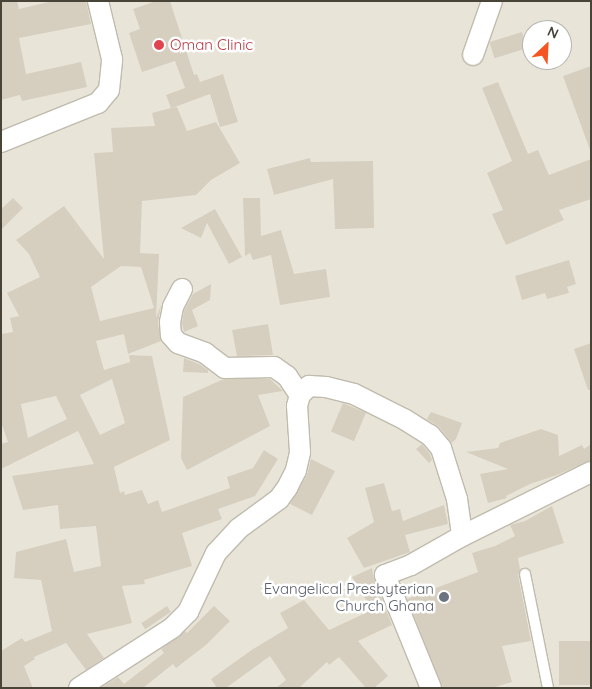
<!DOCTYPE html>
<style>
body{margin:0}
#map{position:relative;width:592px;height:689px;overflow:hidden;background:#f5f2ea;font-family:Quicksand,sans-serif}
div>[style]{position:absolute}
.residential>*{inset:0;background:#e8e5d8}
.building>*{inset:0;background:#d6cfc0;transform-origin:0 0}
.roads{filter:drop-shadow(1px 0 #c0bbad) drop-shadow(-1px 0 #c0bbad) drop-shadow(0 1px #c0bbad) drop-shadow(0 -1px #c0bbad)}
.lane>*{height:10px;margin:-5px;padding:0 5px;transform-origin:5px;border-radius:5px;background:#fff}
.street>*{height:20px;margin:-10px;padding:0 10px;transform-origin:10px;border-radius:10px;background:#fff}
.dots>*{width:14px;height:14px;translate:-50% -50%;box-sizing:border-box;border:2px solid #fff;border-radius:50%}
span{translate:-50% -50%;white-space:nowrap;text-align:center;line-height:1.15;-webkit-text-stroke:5px #fff;paint-order:stroke}
.health-label{font-size:15px;color:#be3a42}
.left{translate:0 -50%;text-align:left}
.worship-label{font-size:15px;color:#5b616d}
.right{translate:-100% -50%;text-align:right}
.frame{position:absolute;inset:0;border:2px solid #484438;pointer-events:none}
.north{position:absolute;left:522px;top:20px;width:50px;height:50px;box-sizing:border-box;background:#fff;border:1px solid #b6b4af;border-radius:50%;rotate:25deg;font-size:14px;font-weight:700;line-height:20px;text-align:center;color:#484438}
.north::after{content:'';display:block;margin:auto;width:18px;height:22px;background:#f45522;clip-path:polygon(50% 0,100% 100%,50% 72%,0 100%)}
</style>
<div id="map">
<div class="residential">
<div style="clip-path:polygon(evenodd,1px 1px,591px 1px,591px 688px,1px 688px,1px 1px,532px 30px,562px 30px,562px 60px,532px 60px,532px 30px)"></div>
</div>
<div class="building">
<div style="clip-path:polygon(1px 1px,17px 1px,19px 9px,53px 1px,86px 1px,91px 24px,19px 38px,26px 74px,81px 62px,87px 87px,22px 101px,20px 95px,1px 100px)"></div>
<div style="clip-path:polygon(evenodd,156px 1px,170px 1px,194px 75px,197px 74px,200px 82px,223px 74px,238px 122px,220px 127px,210px 94px,172px 108px,177px 107px,187px 131px,216px 122px,240px 163px,211px 180px,196px 195px,142px 201px,140px 253px,159px 254px,156px 318px,161px 305px,158px 323px,161px 341px,128px 354px,124px 334px,96px 341px,104px 370px,130px 362px,129px 355px,152px 356px,170px 440px,114px 467px,120px 493px,124px 491px,125px 495px,142px 490px,148px 504px,158px 500px,162px 512px,230px 488px,227px 477px,253px 468px,264px 450px,278px 459px,255px 496px,218px 509px,222px 519px,182px 533px,192px 566px,144px 580px,145px 584px,122px 586px,132px 623px,87px 634px,104px 658px,86px 670px,66px 643px,34px 657px,35px 659px,24px 666px,33px 688px,1px 688px,1px 651px,22px 638px,25px 642px,52px 631px,41px 580px,14px 578px,16px 552px,66px 539px,74px 572px,101px 566px,96px 526px,60px 529px,58px 505px,23px 510px,12px 476px,94px 464px,78px 431px,1px 469px,1px 444px,8px 442px,1px 422px,1px 334px,13px 332px,10px 318px,19px 316px,7px 293px,40px 277px,29px 254px,16px 240px,64px 206px,104px 259px,94px 153px,113px 152px,111px 128px,155px 126px,152px 113px,171px 108px,166px 95px,185px 88px,175px 61px,142px 72px,129px 33px,140px 29px,133px 9px,156px 1px,121px 266px,141px 267px,154px 308px,100px 321px,91px 287px,121px 266px,156px 1px,112px 379px,125px 423px,100px 435px,80px 395px,112px 379px,156px 1px,56px 396px,67px 419px,28px 438px,21px 404px,56px 396px)"></div>
<div style="left:522px;top:32px;width:17px;height:34px;rotate:73deg"></div>
<div style="clip-path:polygon(591px 66px,591px 150px,590px 150px,563px 76px)"></div>
<div style="clip-path:polygon(498px 82px,528px 154px,538px 150px,549px 175px,591px 159px,591px 199px,559px 210px,564px 220px,506px 245px,492px 214px,503px 210px,487px 173px,512px 161px,482px 88px)"></div>
<div style="clip-path:polygon(310px 158px,311px 162px,373px 161px,374px 228px,335px 229px,333px 179px,274px 195px,267px 169px)"></div>
<div style="clip-path:polygon(13px 198px,23px 208px,1px 230px,1px 209px)"></div>
<div style="clip-path:polygon(243px 198px,260px 198px,261px 236px,281px 230px,294px 274px,326px 269px,330px 297px,280px 305px,271px 255px,253px 260px,250px 253px,245px 256px)"></div>
<div style="clip-path:polygon(215px 209px,242px 257px,229px 264px,207px 223px,201px 238px,181px 228px)"></div>
<div style="clip-path:polygon(569px 260px,576px 284px,567px 287px,569px 293px,547px 299px,545px 293px,522px 300px,515px 276px)"></div>
<div style="clip-path:polygon(211px 284px,210px 300px,192px 310px,198px 326px,184px 332px,182px 323px,184px 311px,193px 294px)"></div>
<div style="clip-path:polygon(268px 324px,273px 355px,237px 356px,232px 330px)"></div>
<div style="clip-path:polygon(591px 343px,591px 390px,588px 390px,574px 349px)"></div>
<div style="clip-path:polygon(184px 358px,199px 364px,208px 370px,208px 373px,183px 372px)"></div>
<div style="clip-path:polygon(224px 379px,270px 379px,283px 391px,258px 395px,270px 426px,187px 470px,181px 458px,183px 397px)"></div>
<div style="left:343px;top:403px;width:25px;height:31px;rotate:23deg"></div>
<div style="clip-path:polygon(431px 412px,462px 423px,456px 439px,452px 443px,439px 427px,427px 419px)"></div>
<div style="clip-path:polygon(541px 429px,558px 435px,559px 456px,582px 445px,584px 449px,591px 444px,591px 460px,557px 475px,530px 484px,506px 496px,507px 498px,488px 503px,480px 474px,508px 469px,466px 452px,498px 448px,500px 443px)"></div>
<div style="clip-path:polygon(422px 444px,430px 454px,432px 460px,429px 463px,416px 449px)"></div>
<div style="clip-path:polygon(311px 459px,335px 471px,312px 515px,290px 504px,307px 475px)"></div>
<div style="clip-path:polygon(384px 483px,392px 511px,400px 509px,403px 521px,444px 505px,448px 524px,405px 535px,410px 552px,364px 568px,347px 538px,374px 522px,365px 488px)"></div>
<div style="clip-path:polygon(552px 506px,564px 543px,518px 558px,520px 569px,518px 575px,531px 641px,502px 646px,512px 682px,492px 688px,443px 688px,407px 599px,478px 572px,472px 553px,495px 546px,515px 536px,510px 525px,525px 521px)"></div>
<div style="clip-path:polygon(372px 568px,374px 579px,392px 625px,358px 641px,388px 676px,374px 688px,366px 688px,339px 657px,329px 665px,327px 662px,299px 688px,276px 688px,286px 680px,270px 656px,226px 688px,217px 688px,211px 679px,253px 649px,288px 628px,280px 613px,304px 600px,329px 630px,372px 610px,352px 577px)"></div>
<div style="left:167px;top:606px;width:7px;height:31px;rotate:56deg"></div>
<div style="clip-path:polygon(214px 606px,230px 621px,206px 645px,176px 668px,173px 664px,143px 688px,101px 688px,118px 677px,124px 684px,164px 653px,161px 649px,185px 631px,187px 633px)"></div>
<div style="left:591px;top:641px;width:44px;height:32px;rotate:90deg"></div>
</div>
<div class="roads">
<div class="lane">
<div style="left:525px;top:574px;width:116px;rotate:78.6deg"></div>
</div>
<div class="street">
<div style="left:473px;top:55px;width:57px;rotate:-70.6deg"></div>
<div style="left:1px;top:142px;width:105px;rotate:-21.9deg"></div>
<div style="left:98px;top:103px;width:17px;rotate:-50deg"></div>
<div style="left:109px;top:90px;width:31px;rotate:-84deg"></div>
<div style="left:112px;top:59px;width:60px;rotate:-103.6deg"></div>
<div style="left:182px;top:289px;width:20px;rotate:117deg"></div>
<div style="left:173px;top:307px;width:15px;rotate:101deg"></div>
<div style="left:170px;top:322px;width:13px;rotate:86deg"></div>
<div style="left:171px;top:335px;width:11px;rotate:49deg"></div>
<div style="left:178px;top:343px;width:29px;rotate:20deg"></div>
<div style="left:205px;top:353px;width:25px;rotate:37deg"></div>
<div style="left:225px;top:368px;width:49px;rotate:-1.2deg"></div>
<div style="left:274px;top:367px;width:16px;rotate:35deg"></div>
<div style="left:287px;top:376px;width:23px;rotate:56deg"></div>
<div style="left:79px;top:688px;width:111px;rotate:-32.8deg"></div>
<div style="left:172px;top:628px;width:23px;rotate:-45deg"></div>
<div style="left:188px;top:612px;width:65px;rotate:-64.6deg"></div>
<div style="left:216px;top:553px;width:33px;rotate:-47deg"></div>
<div style="left:238px;top:529px;width:51px;rotate:-36.2deg"></div>
<div style="left:279px;top:499px;width:14px;rotate:-54deg"></div>
<div style="left:287px;top:488px;width:20px;rotate:-63deg"></div>
<div style="left:296px;top:470px;width:18px;rotate:-77deg"></div>
<div style="left:300px;top:452px;width:46px;rotate:-93.7deg"></div>
<div style="left:297px;top:406px;width:11px;rotate:-75deg"></div>
<div style="left:300px;top:395px;width:13px;rotate:-45deg"></div>
<div style="left:309px;top:386px;width:17px;rotate:3deg"></div>
<div style="left:326px;top:387px;width:29px;rotate:14deg"></div>
<div style="left:354px;top:394px;width:56px;rotate:26.6deg"></div>
<div style="left:404px;top:419px;width:31px;rotate:32deg"></div>
<div style="left:430px;top:435px;width:17px;rotate:50deg"></div>
<div style="left:441px;top:448px;width:53px;rotate:72.6deg"></div>
<div style="left:457px;top:499px;width:37px;rotate:82deg"></div>
<div style="left:431px;top:688px;width:122px;rotate:-112.2deg"></div>
<div style="left:385px;top:575px;width:28px;rotate:-21deg"></div>
<div style="left:411px;top:565px;width:59px;rotate:-29.6deg"></div>
<div style="left:462px;top:536px;width:144px;rotate:-26.4deg"></div>
</div>
</div>
<div class="dots">
<div style="left:159px;top:45px;background:#e0444e"></div>
<div style="left:444px;top:597px;background:#6b7280"></div>
</div>
<div class="health-label">
<span class="left" style="left:170px;top:45px">Oman Clinic</span>
</div>
<div class="worship-label">
<span class="right" style="left:434px;top:597px">Evangelical Presbyterian<br>Church Ghana</span>
</div>
<div class="frame"></div>
<div class="north">N</div>
</div>
